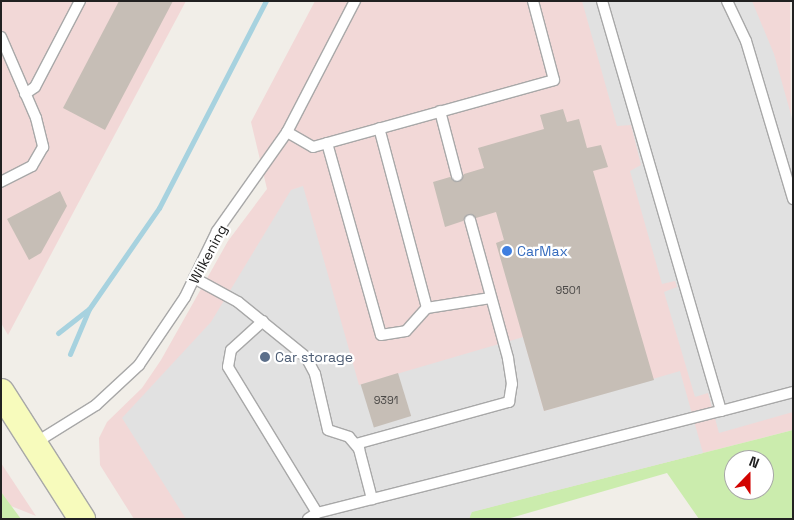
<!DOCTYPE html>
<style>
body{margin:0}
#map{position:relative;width:794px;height:520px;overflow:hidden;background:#f1eee8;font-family:"Space Grotesk",sans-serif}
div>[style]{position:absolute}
.commercial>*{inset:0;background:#f2d8d7}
.grass>*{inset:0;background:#cbecad}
.parking>*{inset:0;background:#e1e1e1}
.stream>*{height:5px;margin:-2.5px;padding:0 2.5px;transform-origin:2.5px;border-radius:2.5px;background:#a7d2df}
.building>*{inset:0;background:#c6beb6;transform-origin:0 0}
.roads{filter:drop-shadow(1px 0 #a8a8a8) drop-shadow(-1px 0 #a8a8a8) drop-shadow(0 1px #a8a8a8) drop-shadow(0 -1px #a8a8a8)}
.lane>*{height:10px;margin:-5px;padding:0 5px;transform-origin:5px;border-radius:5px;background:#fff}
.secondary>*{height:26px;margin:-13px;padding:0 13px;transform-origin:13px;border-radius:13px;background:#f7fbbc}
.dots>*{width:14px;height:14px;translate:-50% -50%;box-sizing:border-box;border:2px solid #fff;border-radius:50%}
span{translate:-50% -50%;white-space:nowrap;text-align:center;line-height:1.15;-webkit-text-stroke:4.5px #fff;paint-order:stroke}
.number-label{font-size:11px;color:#4a4846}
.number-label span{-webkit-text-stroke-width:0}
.shop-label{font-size:14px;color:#366cbe}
.left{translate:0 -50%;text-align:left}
.street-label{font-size:14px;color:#212121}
.service-label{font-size:14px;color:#4e5e75}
.frame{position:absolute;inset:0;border:2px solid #212121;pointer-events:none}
.north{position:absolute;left:724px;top:450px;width:50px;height:50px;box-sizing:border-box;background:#fff;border:1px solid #a6a6a6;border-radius:50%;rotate:22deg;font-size:14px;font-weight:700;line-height:20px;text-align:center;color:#212121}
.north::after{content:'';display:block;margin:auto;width:18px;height:22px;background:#d20300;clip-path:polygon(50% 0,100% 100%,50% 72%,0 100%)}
</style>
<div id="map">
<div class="commercial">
<div style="clip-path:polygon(1px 1px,186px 1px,8px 335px,1px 323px)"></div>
<div style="clip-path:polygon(315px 1px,790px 1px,793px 430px,472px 512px,469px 519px,134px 519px,100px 465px,99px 438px,107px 422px,142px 388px,161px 360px,228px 241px,267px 189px,251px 122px)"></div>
<div style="clip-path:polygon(1px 463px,36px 516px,1px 502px)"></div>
</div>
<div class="grass">
<div style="clip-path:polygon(evenodd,793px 430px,793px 519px,699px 519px,667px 473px,507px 519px,469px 519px,471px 512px,793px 430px,734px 460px,764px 460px,764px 490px,734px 490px,734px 460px)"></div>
<div style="clip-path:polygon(1px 492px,21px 519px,1px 519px)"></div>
</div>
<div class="parking">
<div style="clip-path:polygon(582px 1px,752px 1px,774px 54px,793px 122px,793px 412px,719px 433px,708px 393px,695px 397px,664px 292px,677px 287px,675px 281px,662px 284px,630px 171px,641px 165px,631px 125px,617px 126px)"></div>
<div style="clip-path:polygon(303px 186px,359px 385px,523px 337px,544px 411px,680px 371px,703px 453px,472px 512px,469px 519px,186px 519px,122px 418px,211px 322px,291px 190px)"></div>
</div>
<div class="stream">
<div style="left:58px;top:333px;width:39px;rotate:-38deg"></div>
<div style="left:89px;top:309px;width:123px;rotate:-55.3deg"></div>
<div style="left:159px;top:208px;width:233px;rotate:-62.7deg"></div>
<div style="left:70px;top:354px;width:49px;rotate:-67.1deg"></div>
</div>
<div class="building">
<div style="clip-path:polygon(119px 1px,173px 1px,105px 130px,63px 108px)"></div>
<div style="clip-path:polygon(563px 109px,567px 122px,579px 119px,587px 148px,601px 145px,608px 167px,593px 171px,654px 380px,544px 411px,496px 243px,504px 240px,496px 212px,476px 218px,468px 214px,463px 221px,445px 227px,433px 182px,450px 177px,459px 182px,464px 174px,484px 168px,478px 148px,544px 129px,540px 115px)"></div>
<div style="clip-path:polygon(60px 191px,67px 206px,41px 253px,29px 260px,7px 219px)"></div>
<div style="left:398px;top:373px;width:45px;height:39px;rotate:73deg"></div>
</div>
<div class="roads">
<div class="lane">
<div style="left:602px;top:1px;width:427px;rotate:73.8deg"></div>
<div style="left:721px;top:411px;width:74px;rotate:-14.8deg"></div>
<div style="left:727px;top:1px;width:44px;rotate:64.6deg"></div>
<div style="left:746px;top:41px;width:165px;rotate:73.4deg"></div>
<div style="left:1px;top:37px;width:88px;rotate:66.6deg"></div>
<div style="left:36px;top:118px;width:30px;rotate:76deg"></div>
<div style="left:43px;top:147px;width:22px;rotate:120deg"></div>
<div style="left:32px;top:166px;width:35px;rotate:153deg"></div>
<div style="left:25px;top:94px;width:12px;rotate:-35deg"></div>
<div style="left:35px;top:87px;width:97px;rotate:-62.4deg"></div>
<div style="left:440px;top:111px;width:67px;rotate:75.3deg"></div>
<div style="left:287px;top:132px;width:30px;rotate:30deg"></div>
<div style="left:313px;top:147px;width:250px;rotate:-15.5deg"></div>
<div style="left:554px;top:80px;width:82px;rotate:-104.9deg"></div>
<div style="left:327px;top:143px;width:199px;rotate:74.3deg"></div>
<div style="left:381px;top:335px;width:25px;rotate:-9deg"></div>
<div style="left:406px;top:331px;width:31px;rotate:-48deg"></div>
<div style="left:427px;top:308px;width:186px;rotate:-104.9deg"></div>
<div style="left:194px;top:278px;width:50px;rotate:28.6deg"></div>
<div style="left:238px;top:302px;width:87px;rotate:39deg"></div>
<div style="left:306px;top:357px;width:19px;rotate:62deg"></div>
<div style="left:315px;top:374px;width:57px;rotate:76.9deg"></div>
<div style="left:328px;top:430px;width:22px;rotate:18deg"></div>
<div style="left:349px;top:437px;width:16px;rotate:50deg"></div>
<div style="left:359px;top:449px;width:52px;rotate:75.4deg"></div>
<div style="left:427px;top:308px;width:64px;rotate:-9deg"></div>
<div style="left:263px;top:321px;width:43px;rotate:137.8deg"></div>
<div style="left:231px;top:350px;width:17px;rotate:100deg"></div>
<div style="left:228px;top:367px;width:171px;rotate:58.6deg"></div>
<div style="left:35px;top:443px;width:72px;rotate:-31.9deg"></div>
<div style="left:96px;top:405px;width:59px;rotate:-42.9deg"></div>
<div style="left:139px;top:365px;width:82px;rotate:-55.9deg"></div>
<div style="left:185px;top:297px;width:73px;rotate:-64.1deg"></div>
<div style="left:217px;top:231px;width:121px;rotate:-54.7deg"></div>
<div style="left:287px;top:132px;width:148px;rotate:-62.6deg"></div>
<div style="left:356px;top:444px;width:159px;rotate:-15.4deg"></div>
<div style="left:509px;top:402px;width:18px;rotate:-81deg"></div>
<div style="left:512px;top:384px;width:26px;rotate:-99deg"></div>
<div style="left:508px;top:358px;width:143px;rotate:-105.4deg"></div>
<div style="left:308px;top:519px;width:11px;rotate:-34deg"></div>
<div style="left:317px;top:513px;width:417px;rotate:-14.2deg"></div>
</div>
<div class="secondary">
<div style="left:1px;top:392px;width:151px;rotate:57.5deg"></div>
</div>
</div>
<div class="dots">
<div style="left:507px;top:251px;background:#3f7fe0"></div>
<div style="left:265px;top:357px;background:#5c6f8a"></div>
</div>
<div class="number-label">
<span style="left:568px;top:290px">9501</span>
<span style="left:386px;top:400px">9391</span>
</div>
<div class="shop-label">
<span class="left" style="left:517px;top:251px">CarMax</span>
</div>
<div class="street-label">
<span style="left:208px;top:254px;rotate:-62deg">Wilkening</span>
</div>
<div class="service-label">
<span class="left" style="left:275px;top:357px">Car storage</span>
</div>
<div class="frame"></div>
<div class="north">N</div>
</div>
